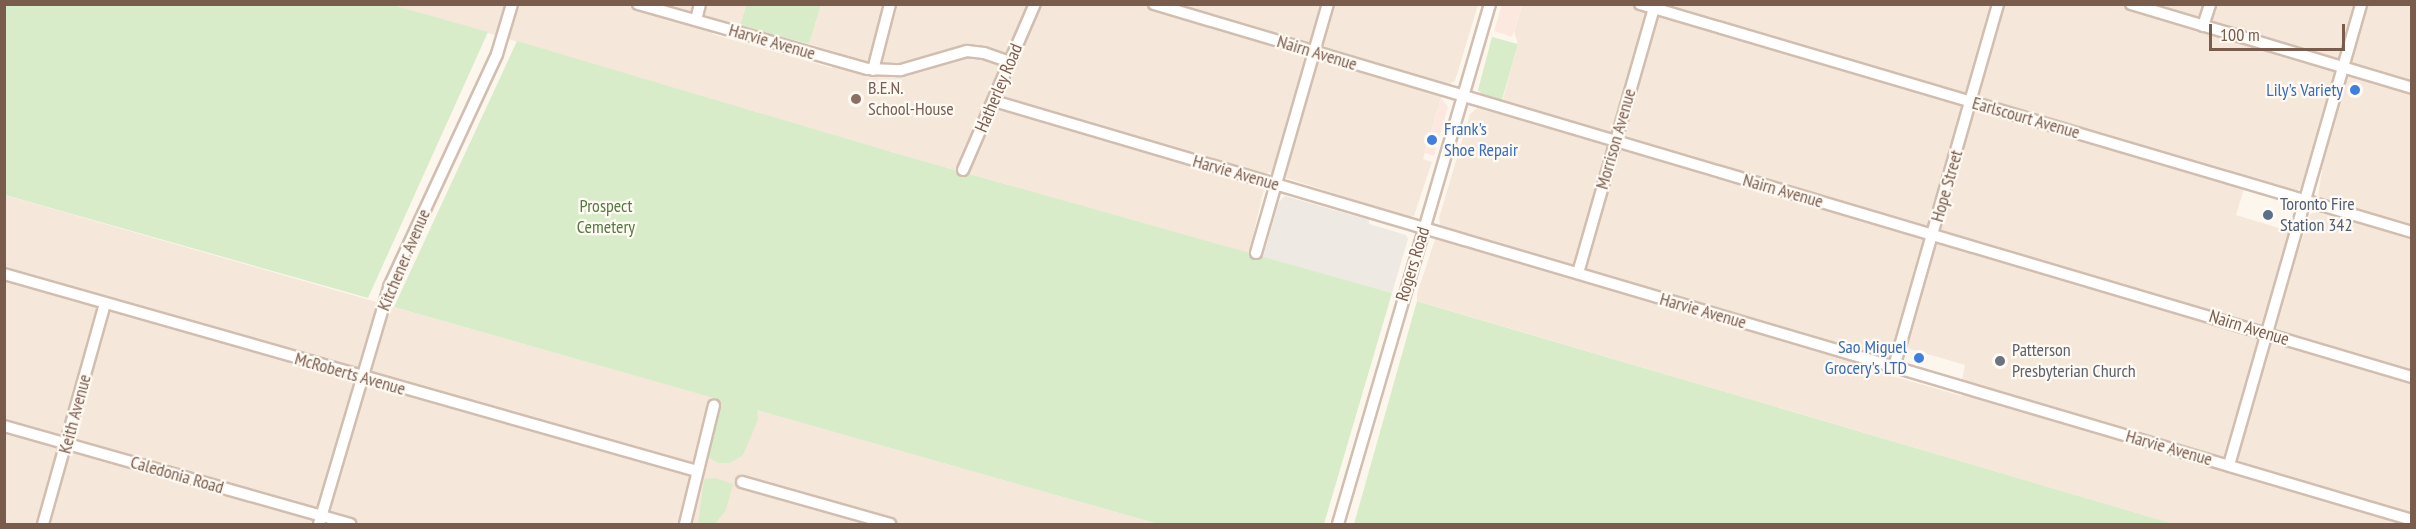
<!DOCTYPE html>
<style>
body{margin:0}
#map{position:relative;width:2416px;height:529px;overflow:hidden;background:#fdf6ec;font-family:"PT Sans Narrow",sans-serif}
div>[style]{position:absolute}
.residential>*{inset:0;background:#f5e8da}
.commercial>*{inset:0;background:#fde8e0}
.industrial>*{inset:0;background:#efe9e4}
.green>*{inset:0;background:#d8ecc9}
.roads{filter:drop-shadow(2px 0 #d1beb0) drop-shadow(-2px 0 #d1beb0) drop-shadow(0 2px #d1beb0) drop-shadow(0 -2px #d1beb0)}
.minor>*{height:10px;margin:-5px;padding:0 5px;transform-origin:5px;border-radius:5px;background:#fff}
.dots>*{width:16px;height:16px;translate:-50% -50%;box-sizing:border-box;border:3px solid #fffaf3;border-radius:50%}
span{translate:-50% -50%;white-space:nowrap;text-align:center;line-height:1.15;-webkit-text-stroke:4.5px #fffaf3;paint-order:stroke}
.street-label{font-size:18px;color:#7a5c4d}
.education-label{font-size:18px;color:#785e54}
.left{translate:0 -50%;text-align:left}
.shop-label{font-size:18px;color:#366cbe}
.right{translate:-100% -50%;text-align:right}
.service-label{font-size:18px;color:#4e5e75}
.park-label{font-size:18px;color:#537a41}
.worship-label{font-size:18px;color:#5b616d}
.frame{position:absolute;inset:0;border:6px solid #7a5c4d;pointer-events:none}
.scale{position:absolute;left:2209px;top:24px;width:136px;height:27px;box-sizing:border-box;border:3px solid #7a5c4d;border-top:0;padding-left:8px;font-size:18px;line-height:21px;white-space:nowrap;color:#7a5c4d;-webkit-text-stroke:4px #fffaf3;paint-order:stroke}
</style>
<div id="map">
<div class="residential">
<div style="clip-path:polygon(393px 5px,746px 5px,740px 26px,716px 19px,712px 34px,832px 68px,838px 53px,809px 44px,821px 5px,1478px 5px,1455px 81px,1447px 85px,1441px 98px,1423px 159px,1432px 162px,1414px 216px,1408px 217px,1268px 172px,1249px 253px,902px 155px)"></div>
<div style="clip-path:polygon(evenodd,1522px 5px,2411px 5px,2411px 524px,2174px 524px,1417px 301px,1417px 294px,1440px 224px,1439px 218px,1470px 114px,1477px 108px,1499px 114px,1518px 44px,1514px 32px,1522px 5px,2307px 167px,2322px 170px,2318px 196px,2344px 204px,2340px 219px,2317px 212px,2310px 214px,2300px 246px,2286px 243px,2289px 231px,2236px 215px,2248px 176px,2297px 190px,2301px 188px,2307px 167px,1522px 5px,1893px 344px,1965px 365px,1962px 380px,1967px 382px,1962px 396px,1861px 367px,1866px 352px,1888px 357px,1893px 344px)"></div>
<div style="clip-path:polygon(4px 195px,394px 307px,1158px 524px,5px 524px)"></div>
</div>
<div class="commercial">
<div style="clip-path:polygon(1502px 5px,1522px 5px,1512px 37px,1494px 31px)"></div>
<div style="clip-path:polygon(1441px 98px,1448px 107px,1434px 156px,1425px 153px)"></div>
</div>
<div class="industrial">
<div style="clip-path:polygon(1285px 196px,1369px 220px,1369px 224px,1406px 235px,1408px 239px,1392px 293px,1263px 257px,1279px 202px)"></div>
</div>
<div class="green">
<div style="clip-path:polygon(4px 5px,393px 5px,488px 32px,368px 298px,5px 195px)"></div>
<div style="clip-path:polygon(746px 5px,746px 4px,821px 5px,809px 44px,740px 26px)"></div>
<div style="clip-path:polygon(1492px 37px,1518px 44px,1502px 100px,1482px 94px,1478px 90px)"></div>
<div style="clip-path:polygon(517px 41px,902px 155px,1392px 293px,1324px 524px,1158px 524px,757px 410px,758px 420px,743px 455px,730px 463px,718px 463px,708px 457px,706px 449px,720px 411px,717px 399px,394px 307px)"></div>
<div style="clip-path:polygon(1417px 301px,1423px 303px,2174px 524px,1354px 524px)"></div>
<div style="clip-path:polygon(715px 478px,733px 484px,726px 510px,715px 524px,698px 524px,704px 479px)"></div>
</div>
<div class="roads">
<div class="minor">
<div style="left:638px;top:4px;width:239px;rotate:15.8deg"></div>
<div style="left:868px;top:69px;width:33px;rotate:2deg"></div>
<div style="left:901px;top:70px;width:69px;rotate:-16.1deg"></div>
<div style="left:967px;top:51px;width:17px;rotate:7deg"></div>
<div style="left:984px;top:53px;width:28px;rotate:19deg"></div>
<div style="left:1154px;top:4px;width:1312px;rotate:16.52deg"></div>
<div style="left:1640px;top:4px;width:805px;rotate:16.45deg"></div>
<div style="left:2131px;top:4px;width:293px;rotate:16.6deg"></div>
<div style="left:696px;top:20px;width:16px;rotate:-76deg"></div>
<div style="left:2203px;top:26px;width:23px;rotate:-72deg"></div>
<div style="left:873px;top:70px;width:68px;rotate:-75.6deg"></div>
<div style="left:994px;top:101px;width:1479px;rotate:16.46deg"></div>
<div style="left:963px;top:170px;width:181px;rotate:-66.6deg"></div>
<div style="left:1256px;top:253px;width:259px;rotate:-73.9deg"></div>
<div style="left:1578px;top:273px;width:280px;rotate:-74deg"></div>
<div style="left:4px;top:274px;width:720px;rotate:15.87deg"></div>
<div style="left:1894px;top:367px;width:378px;rotate:-74deg"></div>
<div style="left:4px;top:426px;width:360px;rotate:15.8deg"></div>
<div style="left:2229px;top:465px;width:480px;rotate:-74deg"></div>
<div style="left:742px;top:482px;width:154px;rotate:15.8deg"></div>
<div style="left:43px;top:524px;width:229px;rotate:-74.3deg"></div>
<div style="left:319px;top:524px;width:247px;rotate:-73.5deg"></div>
<div style="left:389px;top:287px;width:257px;rotate:-65.1deg"></div>
<div style="left:497px;top:54px;width:52px;rotate:-73.3deg"></div>
<div style="left:685px;top:524px;width:122px;rotate:-76.3deg"></div>
<div style="left:1338px;top:524px;width:542px;rotate:-73.71deg"></div>
</div>
</div>
<div class="dots">
<div style="left:2355px;top:90px;background:#3f7fe0"></div>
<div style="left:856px;top:99px;background:#8d6e63"></div>
<div style="left:1432px;top:140px;background:#3f7fe0"></div>
<div style="left:2268px;top:215px;background:#5c6f8a"></div>
<div style="left:1919px;top:358px;background:#3f7fe0"></div>
<div style="left:2000px;top:361px;background:#6b7280"></div>
</div>
<div class="street-label">
<span style="left:772px;top:42px;rotate:16deg">Harvie Avenue</span>
<span style="left:1317px;top:53px;rotate:17deg">Nairn Avenue</span>
<span style="left:999px;top:88px;rotate:-67deg">Hatherley Road</span>
<span style="left:2026px;top:118px;rotate:16deg">Earlscourt Avenue</span>
<span style="left:1616px;top:139px;rotate:-74deg">Morrison Avenue</span>
<span style="left:1236px;top:173px;rotate:16deg">Harvie Avenue</span>
<span style="left:1947px;top:186px;rotate:-74deg">Hope Street</span>
<span style="left:1783px;top:191px;rotate:16deg">Nairn Avenue</span>
<span style="left:404px;top:260px;rotate:-67deg">Kitchener Avenue</span>
<span style="left:1413px;top:264px;rotate:-73deg">Rogers Road</span>
<span style="left:1703px;top:311px;rotate:16deg">Harvie Avenue</span>
<span style="left:2249px;top:328px;rotate:17deg">Nairn Avenue</span>
<span style="left:350px;top:374px;rotate:16deg">McRoberts Avenue</span>
<span style="left:75px;top:414px;rotate:-75deg">Keith Avenue</span>
<span style="left:2169px;top:448px;rotate:16deg">Harvie Avenue</span>
<span style="left:177px;top:475px;rotate:16deg">Caledonia Road</span>
</div>
<div class="education-label">
<span class="left" style="left:868px;top:99px">B.E.N.<br>School-House</span>
</div>
<div class="shop-label">
<span class="right" style="left:2343px;top:90px">Lily's Variety</span>
<span class="left" style="left:1444px;top:140px">Frank's<br>Shoe Repair</span>
<span class="right" style="left:1907px;top:358px">Sao Miguel<br>Grocery's LTD</span>
</div>
<div class="service-label">
<span class="left" style="left:2280px;top:215px">Toronto Fire<br>Station 342</span>
</div>
<div class="park-label">
<span style="left:606px;top:217px">Prospect<br>Cemetery</span>
</div>
<div class="worship-label">
<span class="left" style="left:2012px;top:361px">Patterson<br>Presbyterian Church</span>
</div>
<div class="frame"></div>
<div class="scale">100 m</div>
</div>
